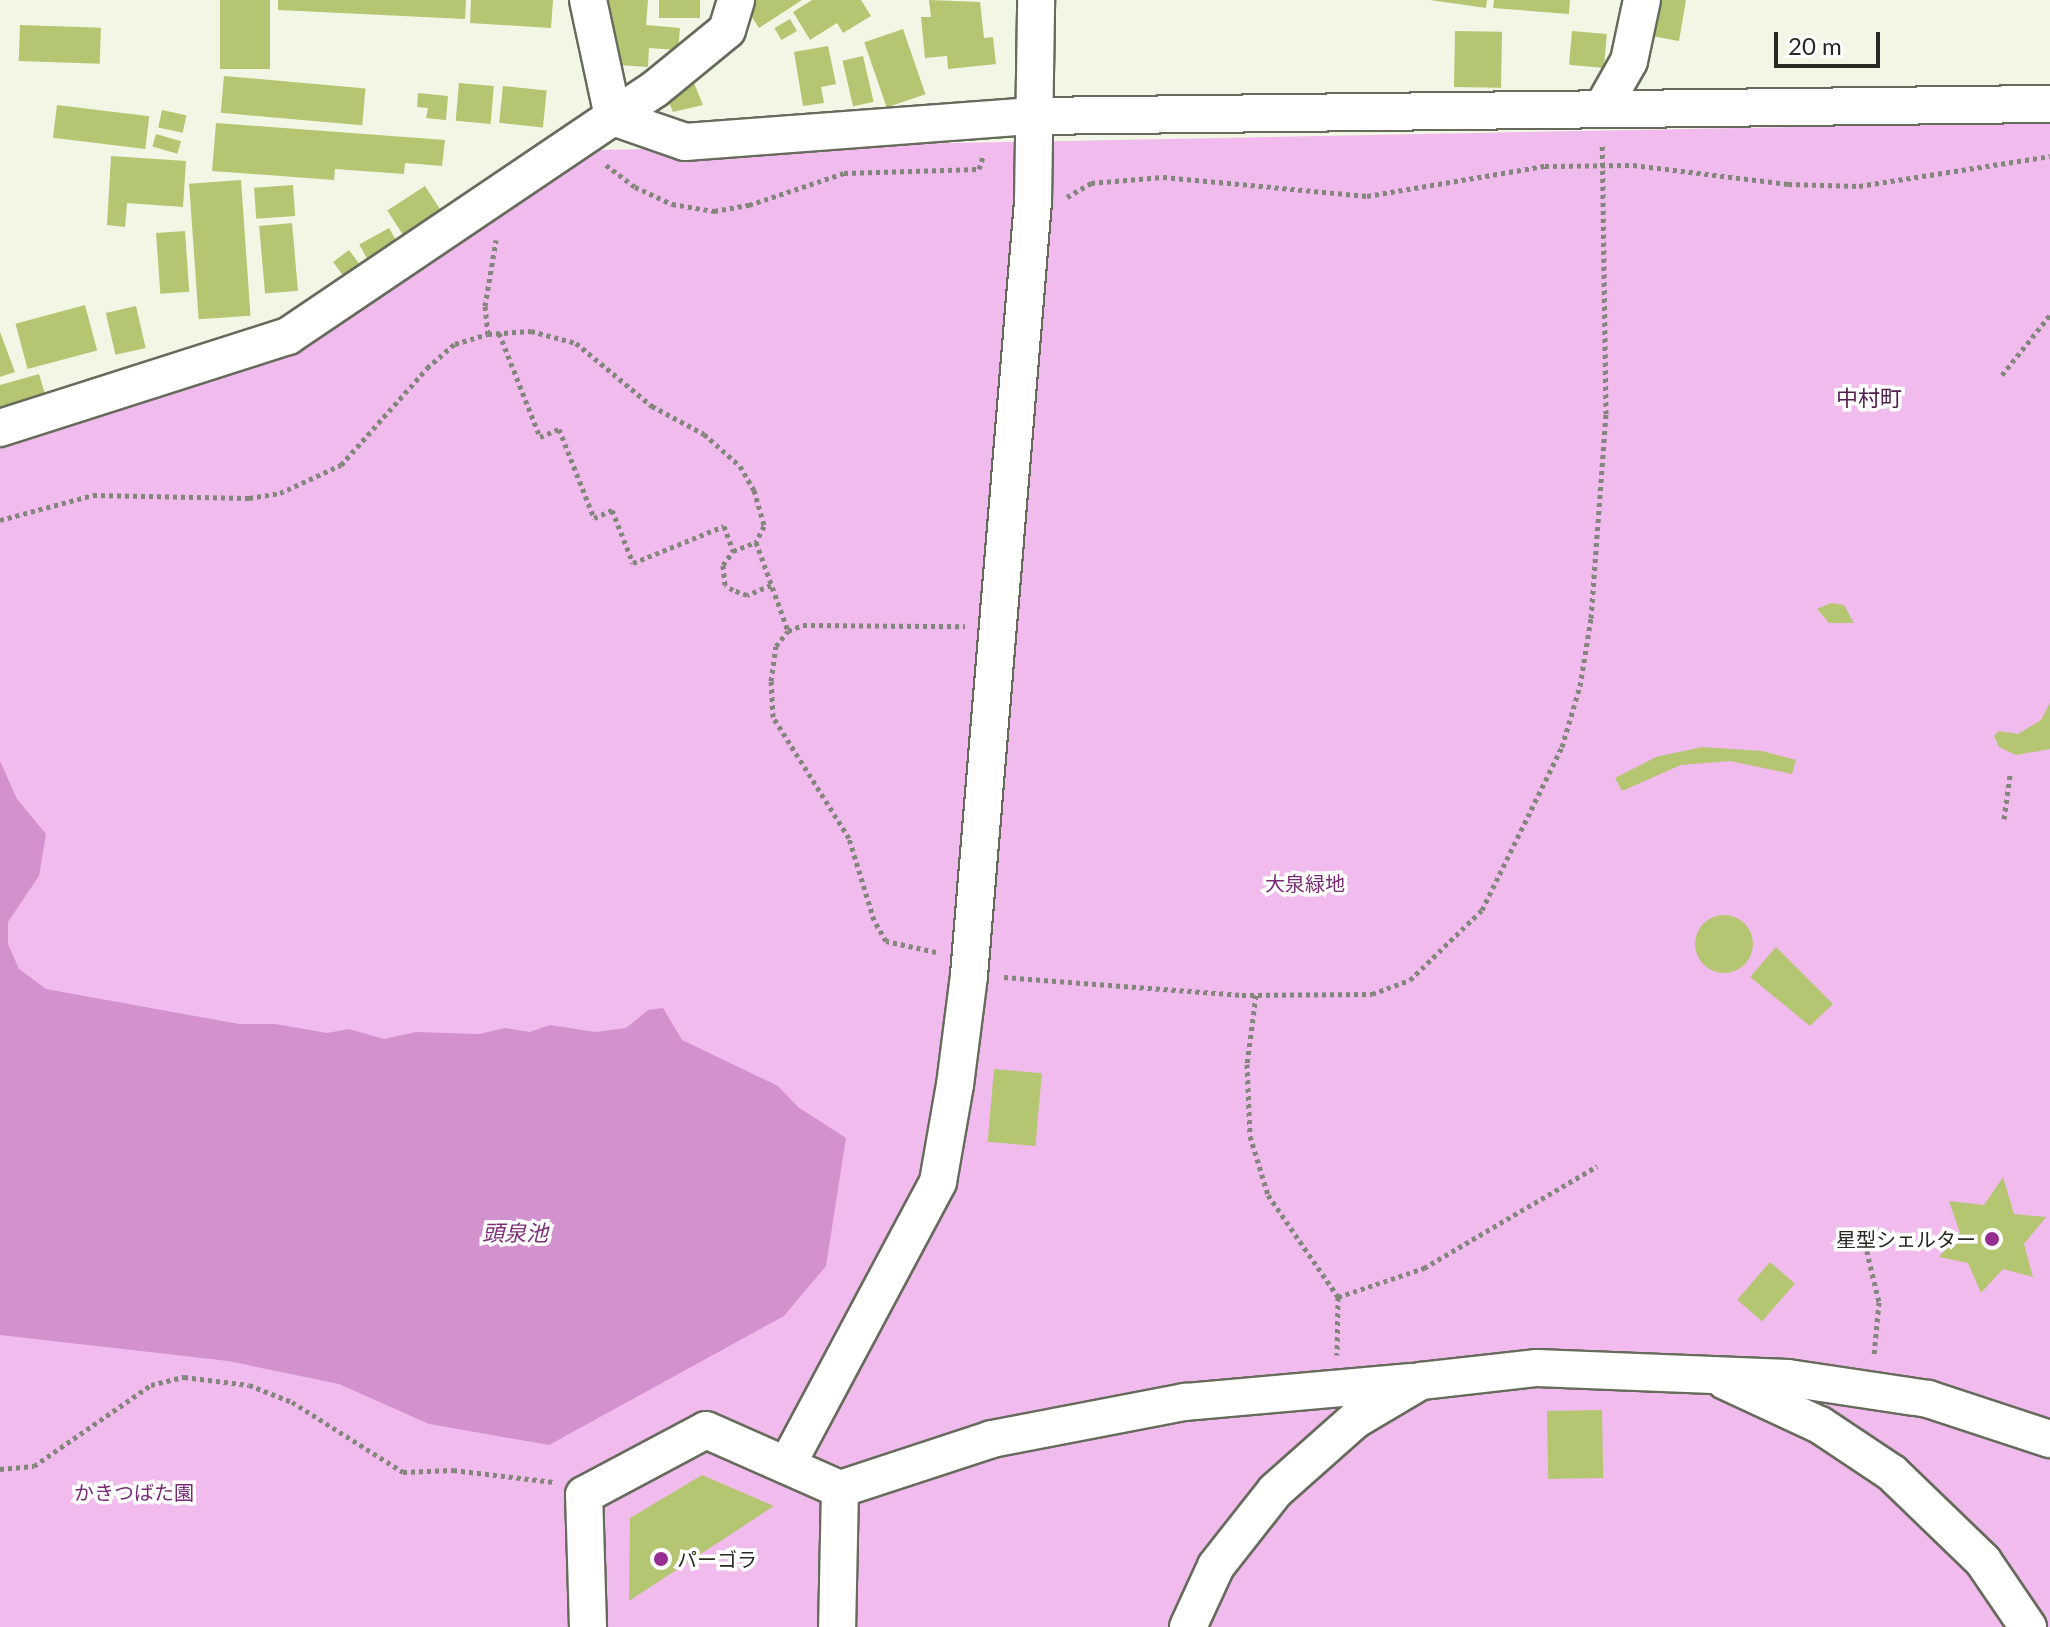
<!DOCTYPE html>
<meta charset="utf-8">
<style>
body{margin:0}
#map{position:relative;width:2050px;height:1627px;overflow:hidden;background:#f2f6e5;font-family:Lato,"Noto Sans JP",sans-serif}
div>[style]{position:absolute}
.green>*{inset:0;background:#f2bbed}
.water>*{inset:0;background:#d392ce}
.building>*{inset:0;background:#b5c672;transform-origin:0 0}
.round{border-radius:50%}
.path>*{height:5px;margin-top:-2.5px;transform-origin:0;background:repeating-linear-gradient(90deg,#83867a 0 4px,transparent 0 8px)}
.roads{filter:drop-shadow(2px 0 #676b5c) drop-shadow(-2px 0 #676b5c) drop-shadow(0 2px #676b5c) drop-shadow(0 -2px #676b5c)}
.street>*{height:36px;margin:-18px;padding:0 18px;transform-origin:18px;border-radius:18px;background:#fff}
.dots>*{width:22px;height:22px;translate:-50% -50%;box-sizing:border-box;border:4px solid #fff;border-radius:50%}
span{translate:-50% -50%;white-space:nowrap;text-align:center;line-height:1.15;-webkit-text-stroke:7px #fff;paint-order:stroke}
.park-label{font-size:20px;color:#782b74}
.poi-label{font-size:20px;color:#272922}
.right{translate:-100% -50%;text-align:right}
.left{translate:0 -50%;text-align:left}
.neighbourhood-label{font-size:22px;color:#52204f}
.water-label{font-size:22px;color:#7d3079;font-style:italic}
.scale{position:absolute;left:1774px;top:32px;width:106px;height:36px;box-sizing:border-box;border:4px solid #272922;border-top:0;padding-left:10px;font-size:24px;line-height:28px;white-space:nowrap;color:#272922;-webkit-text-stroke:6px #fff;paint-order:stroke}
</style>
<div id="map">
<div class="green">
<div style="clip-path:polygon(2050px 122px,2050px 1627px,0 1627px,0 444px,294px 352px,594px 150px)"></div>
</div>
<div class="water">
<div style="clip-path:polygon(0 761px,17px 799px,46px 834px,39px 876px,8px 922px,8px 944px,19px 969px,46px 989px,239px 1024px,275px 1024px,327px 1033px,349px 1029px,384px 1039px,416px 1032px,479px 1034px,505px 1028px,530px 1032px,550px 1025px,595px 1032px,626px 1028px,648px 1010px,663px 1008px,682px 1040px,778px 1086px,798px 1107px,846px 1138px,826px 1266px,784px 1316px,549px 1445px,429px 1424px,339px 1384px,228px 1361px,0 1335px)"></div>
</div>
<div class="building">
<div style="left:220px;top:0;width:50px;height:69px"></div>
<div style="clip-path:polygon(278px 0,466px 0,465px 19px,278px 10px)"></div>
<div style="clip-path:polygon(471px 0,553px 0,551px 28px,470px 23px)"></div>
<div style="clip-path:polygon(608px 0,648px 0,646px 25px,680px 28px,678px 50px,649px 48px,648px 67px,604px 64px)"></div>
<div style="left:659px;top:0;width:41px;height:18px"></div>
<div style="clip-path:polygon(741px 0,802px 0,759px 28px)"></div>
<div style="clip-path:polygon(812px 0,861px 0,871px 16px,843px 33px,837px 23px,810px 40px,793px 12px)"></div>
<div style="clip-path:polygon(929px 0,980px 2px,984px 38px,993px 37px,996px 64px,948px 69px,947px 56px,925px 58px,921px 17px,931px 17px)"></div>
<div style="clip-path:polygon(1430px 0,1487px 0,1486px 8px)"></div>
<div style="clip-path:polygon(1494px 0,1570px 0,1569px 14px,1493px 8px)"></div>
<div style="clip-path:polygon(1652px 0,1686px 0,1679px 41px,1646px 35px)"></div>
<div style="left:790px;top:19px;width:14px;height:18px;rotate:60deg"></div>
<div style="left:20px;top:25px;width:81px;height:36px;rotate:2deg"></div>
<div style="left:903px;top:29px;width:69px;height:41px;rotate:71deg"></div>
<div style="left:1455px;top:31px;width:47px;height:56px;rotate:1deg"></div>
<div style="left:1572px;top:31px;width:35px;height:34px;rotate:5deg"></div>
<div style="clip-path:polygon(828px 46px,836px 84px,821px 87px,824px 103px,803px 106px,794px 52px)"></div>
<div style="left:863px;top:56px;width:47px;height:21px;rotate:77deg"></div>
<div style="left:224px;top:76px;width:142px;height:37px;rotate:5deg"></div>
<div style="clip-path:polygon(692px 78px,703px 105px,673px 112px,664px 90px)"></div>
<div style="left:459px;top:83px;width:35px;height:38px;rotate:5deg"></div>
<div style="left:503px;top:86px;width:44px;height:37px;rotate:6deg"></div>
<div style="clip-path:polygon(418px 93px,448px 96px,446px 120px,426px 118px,428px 108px,417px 107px)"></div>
<div style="left:57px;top:105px;width:93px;height:33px;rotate:7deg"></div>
<div style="left:162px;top:110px;width:25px;height:18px;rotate:12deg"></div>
<div style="clip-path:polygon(216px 123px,445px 140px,442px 166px,405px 163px,404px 174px,335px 169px,334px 180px,212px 171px)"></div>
<div style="left:156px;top:134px;width:26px;height:13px;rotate:16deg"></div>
<div style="clip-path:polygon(111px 156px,186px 161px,183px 207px,127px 203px,125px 227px,107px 225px)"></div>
<div style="left:241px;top:180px;width:136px;height:52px;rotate:86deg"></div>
<div style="left:293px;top:185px;width:31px;height:39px;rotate:86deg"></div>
<div style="left:425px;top:186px;width:33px;height:45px;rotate:57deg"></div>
<div style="left:292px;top:223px;width:68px;height:33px;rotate:85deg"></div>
<div style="left:389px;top:228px;width:18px;height:34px;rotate:61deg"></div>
<div style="left:185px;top:231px;width:61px;height:29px;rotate:86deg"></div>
<div style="left:349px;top:250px;width:20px;height:20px;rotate:53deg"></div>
<div style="left:85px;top:305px;width:47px;height:72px;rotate:75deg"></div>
<div style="left:136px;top:306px;width:43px;height:31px;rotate:77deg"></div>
<div style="clip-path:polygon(0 332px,15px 372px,0 377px)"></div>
<div style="clip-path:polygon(39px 374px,47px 401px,0 414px,0 385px)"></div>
<div style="clip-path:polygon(1831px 603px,1844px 605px,1854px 623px,1829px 623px,1817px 609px)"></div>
<div style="clip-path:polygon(2050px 703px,2050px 749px,2016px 755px,1999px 747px,1994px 736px,1999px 731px,2018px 734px,2041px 720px)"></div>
<div style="clip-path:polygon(1702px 747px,1762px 751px,1796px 760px,1792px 774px,1730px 761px,1681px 765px,1622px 791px,1615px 778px,1656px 757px)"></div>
<div class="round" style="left:1695px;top:915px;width:58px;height:58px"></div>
<div style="clip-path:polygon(1776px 947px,1833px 1004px,1810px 1026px,1750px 977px)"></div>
<div style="left:994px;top:1069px;width:48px;height:73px;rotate:5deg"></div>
<div style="clip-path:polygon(2003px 1177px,2014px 1214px,2046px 1217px,2024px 1244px,2033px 1277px,2003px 1269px,1981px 1293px,1968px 1263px,1939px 1257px,1960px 1233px,1949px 1201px,1984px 1205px)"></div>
<div style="left:1770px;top:1262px;width:33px;height:50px;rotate:41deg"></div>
<div style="left:1602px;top:1410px;width:68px;height:55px;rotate:89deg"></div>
<div style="clip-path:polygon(702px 1475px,774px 1506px,629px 1601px,630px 1518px)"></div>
</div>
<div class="path">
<div style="left:606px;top:165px;width:36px;rotate:37deg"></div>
<div style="left:635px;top:187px;width:41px;rotate:24.7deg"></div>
<div style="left:672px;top:204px;width:43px;rotate:9.5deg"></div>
<div style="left:714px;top:211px;width:36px;rotate:-10deg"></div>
<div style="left:749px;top:205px;width:100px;rotate:-18.6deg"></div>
<div style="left:844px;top:173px;width:135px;rotate:-1.7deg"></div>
<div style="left:979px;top:169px;width:13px;rotate:-72deg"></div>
<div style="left:1067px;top:197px;width:28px;rotate:-30deg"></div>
<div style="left:1091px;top:183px;width:72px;rotate:-4.8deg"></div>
<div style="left:1163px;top:177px;width:205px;rotate:5.3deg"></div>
<div style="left:1367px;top:196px;width:181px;rotate:-9.6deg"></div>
<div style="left:1545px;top:166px;width:88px;rotate:-0.7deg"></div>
<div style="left:1633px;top:165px;width:156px;rotate:7deg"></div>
<div style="left:1788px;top:184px;width:71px;rotate:1.6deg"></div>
<div style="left:1859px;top:186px;width:193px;rotate:-8.9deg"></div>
<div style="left:499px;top:333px;width:112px;rotate:68.5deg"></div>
<div style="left:540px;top:437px;width:21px;rotate:-23deg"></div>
<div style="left:559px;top:429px;width:96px;rotate:68.5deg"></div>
<div style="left:594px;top:518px;width:20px;rotate:-24deg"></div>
<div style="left:612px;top:510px;width:57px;rotate:68.4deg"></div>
<div style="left:633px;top:563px;width:98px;rotate:-22.1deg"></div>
<div style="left:724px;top:526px;width:27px;rotate:70deg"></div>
<div style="left:488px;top:334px;width:28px;rotate:-96deg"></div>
<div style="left:485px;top:306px;width:67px;rotate:-80.5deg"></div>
<div style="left:2002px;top:375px;width:77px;rotate:-51.3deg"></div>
<div style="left:0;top:520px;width:96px;rotate:-15deg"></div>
<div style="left:93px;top:495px;width:156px;rotate:1.1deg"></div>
<div style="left:249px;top:498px;width:31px;rotate:-9deg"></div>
<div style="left:280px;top:493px;width:67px;rotate:-24.7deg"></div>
<div style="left:341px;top:465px;width:130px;rotate:-48.4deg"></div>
<div style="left:427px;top:368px;width:37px;rotate:-41deg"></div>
<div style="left:455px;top:344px;width:34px;rotate:-17deg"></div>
<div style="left:488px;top:334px;width:43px;rotate:-4deg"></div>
<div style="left:531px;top:331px;width:47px;rotate:14.9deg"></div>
<div style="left:576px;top:343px;width:99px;rotate:39.7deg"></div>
<div style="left:652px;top:406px;width:59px;rotate:28.3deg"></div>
<div style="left:704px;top:434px;width:48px;rotate:41.6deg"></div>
<div style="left:740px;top:466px;width:28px;rotate:60deg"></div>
<div style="left:754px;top:490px;width:37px;rotate:74deg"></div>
<div style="left:764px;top:526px;width:18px;rotate:117deg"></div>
<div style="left:771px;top:585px;width:26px;rotate:157deg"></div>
<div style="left:747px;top:595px;width:15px;rotate:-160deg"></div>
<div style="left:733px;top:590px;width:9px;rotate:-148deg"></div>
<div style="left:725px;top:585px;width:20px;rotate:-96deg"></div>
<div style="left:723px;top:565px;width:17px;rotate:-54deg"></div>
<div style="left:733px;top:551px;width:25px;rotate:-21deg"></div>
<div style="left:756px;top:542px;width:95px;rotate:70.2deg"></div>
<div style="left:2004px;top:819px;width:44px;rotate:-82.2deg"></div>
<div style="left:936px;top:952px;width:51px;rotate:-167.6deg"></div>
<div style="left:886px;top:941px;width:24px;rotate:-120deg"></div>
<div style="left:874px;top:920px;width:86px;rotate:-107deg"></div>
<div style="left:849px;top:838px;width:143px;rotate:-122.1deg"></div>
<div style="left:773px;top:717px;width:36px;rotate:-93deg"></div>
<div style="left:771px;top:681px;width:35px;rotate:-82deg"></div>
<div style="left:776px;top:646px;width:19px;rotate:-51deg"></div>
<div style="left:788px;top:631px;width:16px;rotate:-22deg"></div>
<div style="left:803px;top:625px;width:162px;rotate:0.4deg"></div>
<div style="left:1004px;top:977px;width:239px;rotate:4.3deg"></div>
<div style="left:1242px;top:995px;width:130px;rotate:-0.4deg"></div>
<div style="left:1372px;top:994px;width:40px;rotate:-20.2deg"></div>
<div style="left:1410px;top:980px;width:100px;rotate:-44.2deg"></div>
<div style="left:1482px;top:910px;width:182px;rotate:-63.9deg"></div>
<div style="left:1562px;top:747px;width:64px;rotate:-73.6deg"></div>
<div style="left:1580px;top:686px;width:69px;rotate:-80.8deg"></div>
<div style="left:1591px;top:618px;width:205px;rotate:-85.8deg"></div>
<div style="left:1606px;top:414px;width:270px;rotate:-90.8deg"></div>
<div style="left:1256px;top:995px;width:70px;rotate:97.4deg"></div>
<div style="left:1247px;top:1064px;width:72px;rotate:87.6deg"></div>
<div style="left:1250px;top:1136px;width:62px;rotate:73deg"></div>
<div style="left:1268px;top:1195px;width:124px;rotate:55.5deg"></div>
<div style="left:1338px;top:1297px;width:58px;rotate:91deg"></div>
<div style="left:1863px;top:1235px;width:69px;rotate:76.6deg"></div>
<div style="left:1879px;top:1302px;width:54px;rotate:95.3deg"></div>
<div style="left:1338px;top:1297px;width:91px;rotate:-18.6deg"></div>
<div style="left:1424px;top:1268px;width:201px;rotate:-30.5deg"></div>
<div style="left:0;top:1469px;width:34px;rotate:-5deg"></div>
<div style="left:34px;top:1466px;width:142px;rotate:-34.7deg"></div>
<div style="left:151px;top:1385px;width:34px;rotate:-14deg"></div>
<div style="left:184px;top:1377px;width:65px;rotate:7deg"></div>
<div style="left:249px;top:1385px;width:46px;rotate:21.6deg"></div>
<div style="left:292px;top:1402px;width:131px;rotate:32.2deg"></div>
<div style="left:403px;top:1472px;width:50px;rotate:-2.3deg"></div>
<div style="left:453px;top:1470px;width:102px;rotate:6.8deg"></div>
</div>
<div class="roads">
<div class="street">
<div style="left:588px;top:0;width:120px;rotate:77.9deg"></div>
<div style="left:613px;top:117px;width:50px;rotate:-33.7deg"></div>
<div style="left:655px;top:89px;width:93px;rotate:-39.3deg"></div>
<div style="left:727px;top:30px;width:31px;rotate:-73deg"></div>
<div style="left:1603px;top:107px;width:53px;rotate:-60.5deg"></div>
<div style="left:1629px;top:61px;width:62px;rotate:-78deg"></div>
<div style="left:0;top:428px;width:302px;rotate:-17.7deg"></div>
<div style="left:288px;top:336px;width:392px;rotate:-34deg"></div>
<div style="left:613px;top:117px;width:76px;rotate:19.1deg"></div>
<div style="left:685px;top:142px;width:349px;rotate:-4.3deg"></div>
<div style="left:1033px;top:116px;width:1017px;rotate:-0.68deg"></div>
<div style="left:1725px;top:1381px;width:105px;rotate:24.9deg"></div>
<div style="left:1820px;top:1425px;width:87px;rotate:33.7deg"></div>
<div style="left:1892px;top:1473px;width:127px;rotate:44deg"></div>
<div style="left:1983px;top:1561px;width:80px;rotate:55.7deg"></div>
<div style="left:787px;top:1465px;width:321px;rotate:-61.9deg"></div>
<div style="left:938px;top:1182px;width:98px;rotate:-80.1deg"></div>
<div style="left:955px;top:1085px;width:111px;rotate:-82.7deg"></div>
<div style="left:969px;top:975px;width:776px;rotate:-85.27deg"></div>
<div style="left:1033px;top:202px;width:202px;rotate:-89.1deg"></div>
<div style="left:840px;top:1489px;width:160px;rotate:-18.2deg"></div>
<div style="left:992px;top:1439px;width:197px;rotate:-10.9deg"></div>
<div style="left:1185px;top:1402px;width:226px;rotate:-5.1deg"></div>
<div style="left:588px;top:1627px;width:132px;rotate:-91.7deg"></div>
<div style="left:584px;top:1495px;width:138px;rotate:-28deg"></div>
<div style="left:706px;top:1430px;width:146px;rotate:23.8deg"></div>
<div style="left:840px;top:1489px;width:138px;rotate:91.2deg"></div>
<div style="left:1188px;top:1627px;width:67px;rotate:-65.3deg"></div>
<div style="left:1216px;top:1566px;width:95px;rotate:-51.8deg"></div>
<div style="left:1275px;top:1491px;width:107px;rotate:-41.6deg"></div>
<div style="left:1355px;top:1420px;width:77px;rotate:-30.6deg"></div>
<div style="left:1421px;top:1381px;width:117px;rotate:-6.4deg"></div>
<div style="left:1537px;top:1368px;width:251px;rotate:2.3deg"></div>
<div style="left:1788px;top:1378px;width:142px;rotate:8.5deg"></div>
<div style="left:1928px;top:1399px;width:128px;rotate:18.2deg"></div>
</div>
</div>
<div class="dots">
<div style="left:1992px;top:1239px;background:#962e92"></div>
<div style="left:661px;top:1559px;background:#962e92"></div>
</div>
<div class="park-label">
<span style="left:1305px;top:883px">大泉緑地</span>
<span style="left:134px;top:1492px">かきつばた園</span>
</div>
<div class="poi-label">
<span class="right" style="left:1976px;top:1239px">星型シェルター</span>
<span class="left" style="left:677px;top:1559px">パーゴラ</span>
</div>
<div class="neighbourhood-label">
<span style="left:1869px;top:398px">中村町</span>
</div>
<div class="water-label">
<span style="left:515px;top:1233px">頭泉池</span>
</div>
<div class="scale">20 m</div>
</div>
